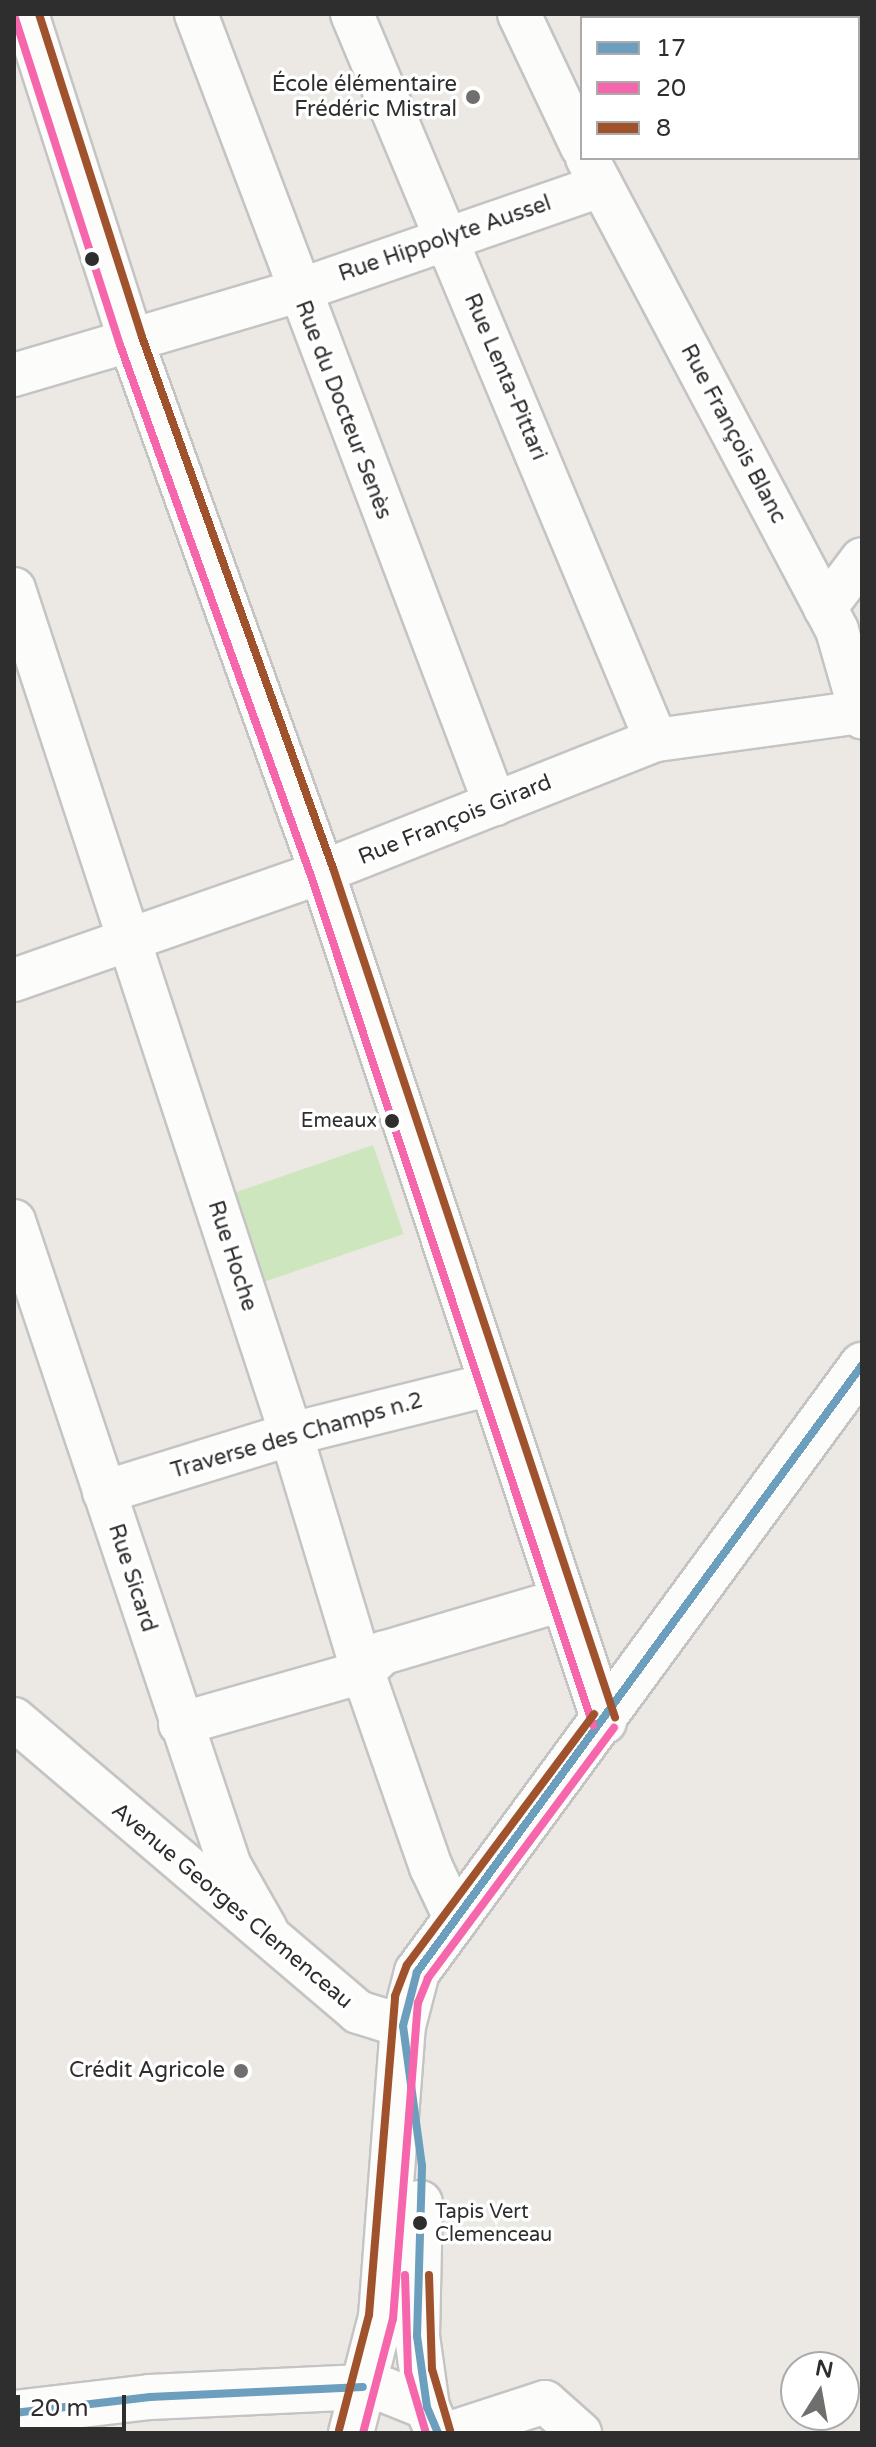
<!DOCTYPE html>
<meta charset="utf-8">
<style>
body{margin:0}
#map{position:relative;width:876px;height:2447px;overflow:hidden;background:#ece8e4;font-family:"Varela Round",sans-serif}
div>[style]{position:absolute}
.green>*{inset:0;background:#cee6be;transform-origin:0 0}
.roads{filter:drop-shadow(2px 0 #c5c4c5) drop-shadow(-2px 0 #c5c4c5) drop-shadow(0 2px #c5c4c5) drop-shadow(0 -2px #c5c4c5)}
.street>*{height:42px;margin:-21px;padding:0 21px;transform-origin:21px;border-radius:21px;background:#fcfcfb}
.secondary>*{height:44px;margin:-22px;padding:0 22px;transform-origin:22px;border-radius:22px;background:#fcfcfb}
.bus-1>*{height:8px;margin:-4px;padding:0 4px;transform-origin:4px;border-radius:4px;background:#6c9ebd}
.bus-2>*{height:8px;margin:-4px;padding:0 4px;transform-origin:4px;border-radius:4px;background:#f566ad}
.bus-3>*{height:8px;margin:-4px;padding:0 4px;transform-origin:4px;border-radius:4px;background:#a0522d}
.dots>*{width:22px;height:22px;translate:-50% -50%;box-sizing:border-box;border:4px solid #fff;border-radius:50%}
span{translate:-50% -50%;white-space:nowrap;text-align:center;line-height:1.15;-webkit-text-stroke:7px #fff;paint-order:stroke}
.bus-label{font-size:20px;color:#2e2e2e}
.right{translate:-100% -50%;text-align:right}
.left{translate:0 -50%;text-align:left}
.poi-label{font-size:22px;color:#2e2e2e}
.street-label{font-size:22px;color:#2e2e2e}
.frame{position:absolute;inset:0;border:16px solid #2e2e2e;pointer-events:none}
.legend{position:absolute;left:580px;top:16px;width:280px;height:144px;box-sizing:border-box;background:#fff;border:2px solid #ababab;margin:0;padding:10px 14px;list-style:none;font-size:24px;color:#2e2e2e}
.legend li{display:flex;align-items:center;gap:16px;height:40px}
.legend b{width:40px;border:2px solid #ababab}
.north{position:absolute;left:780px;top:2351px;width:80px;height:80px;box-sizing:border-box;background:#fff;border:2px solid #ababab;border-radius:50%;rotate:11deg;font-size:22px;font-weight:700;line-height:32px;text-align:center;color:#2e2e2e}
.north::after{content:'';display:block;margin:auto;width:28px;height:36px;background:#706f6e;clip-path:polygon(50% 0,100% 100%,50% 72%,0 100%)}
.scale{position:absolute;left:16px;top:2395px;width:110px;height:36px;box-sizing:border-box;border:4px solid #2e2e2e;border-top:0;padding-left:10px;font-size:24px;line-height:28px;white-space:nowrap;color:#2e2e2e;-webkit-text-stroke:6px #fff;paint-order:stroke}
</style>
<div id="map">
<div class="green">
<div style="left:373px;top:1145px;width:94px;height:152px;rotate:71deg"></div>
</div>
<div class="roads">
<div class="street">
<div style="left:196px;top:14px;width:845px;rotate:69.27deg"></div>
<div style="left:352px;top:14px;width:787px;rotate:67.28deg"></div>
<div style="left:519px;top:14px;width:147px;rotate:64.7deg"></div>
<div style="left:587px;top:158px;width:534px;rotate:62.09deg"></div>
<div style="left:837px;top:630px;width:91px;rotate:74deg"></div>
<div style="left:14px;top:375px;width:295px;rotate:-16.5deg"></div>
<div style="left:297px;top:291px;width:322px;rotate:-19.1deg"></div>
<div style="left:14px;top:589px;width:889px;rotate:71.85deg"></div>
<div style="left:291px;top:1434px;width:249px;rotate:73.2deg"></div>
<div style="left:363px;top:1672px;width:207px;rotate:70.8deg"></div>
<div style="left:431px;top:1867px;width:59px;rotate:64.7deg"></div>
<div style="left:825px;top:608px;width:61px;rotate:-52.9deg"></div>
<div style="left:14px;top:980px;width:326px;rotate:-19.3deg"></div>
<div style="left:322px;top:872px;width:359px;rotate:-21.6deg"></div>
<div style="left:656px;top:740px;width:206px;rotate:-7.8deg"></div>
<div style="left:14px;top:1221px;width:680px;rotate:71.49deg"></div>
<div style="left:230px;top:1866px;width:73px;rotate:60.3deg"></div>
<div style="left:104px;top:1492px;width:196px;rotate:-17.2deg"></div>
<div style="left:291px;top:1434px;width:206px;rotate:-14deg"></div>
<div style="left:14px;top:1719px;width:452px;rotate:40.4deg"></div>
<div style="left:358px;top:2012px;width:47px;rotate:17.3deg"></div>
<div style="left:180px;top:1724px;width:190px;rotate:-15.9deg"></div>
<div style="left:363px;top:1672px;width:28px;rotate:-44deg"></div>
<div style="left:383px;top:1653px;width:187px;rotate:-16.5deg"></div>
<div style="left:450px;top:2433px;width:100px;rotate:-18.1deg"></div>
<div style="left:545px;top:2402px;width:47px;rotate:41.5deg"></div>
</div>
<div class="secondary">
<div style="left:26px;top:14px;width:343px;rotate:72.2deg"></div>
<div style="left:131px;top:341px;width:564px;rotate:70.22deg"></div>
<div style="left:322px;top:872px;width:895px;rotate:71.63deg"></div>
<div style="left:420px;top:2203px;width:133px;rotate:91.3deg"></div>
<div style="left:417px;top:2336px;width:72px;rotate:82deg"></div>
<div style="left:427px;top:2407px;width:23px;rotate:67deg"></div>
<div style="left:14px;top:2413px;width:137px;rotate:-6.7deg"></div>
<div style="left:150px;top:2397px;width:213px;rotate:-2.7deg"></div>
<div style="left:363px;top:2387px;width:22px;rotate:8deg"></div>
<div style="left:385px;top:2390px;width:45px;rotate:22deg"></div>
<div style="left:351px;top:2433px;width:120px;rotate:-75.5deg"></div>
<div style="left:381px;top:2317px;width:292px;rotate:-85.7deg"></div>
<div style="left:403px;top:2026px;width:56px;rotate:-75.5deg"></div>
<div style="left:417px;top:1972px;width:753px;rotate:-53.75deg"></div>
</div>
</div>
<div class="bus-1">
<div style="left:14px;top:2413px;width:137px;rotate:-6.7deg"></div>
<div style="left:150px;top:2397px;width:213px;rotate:-2.7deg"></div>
<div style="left:438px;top:2433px;width:28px;rotate:-113deg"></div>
<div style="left:427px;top:2407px;width:72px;rotate:-98deg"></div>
<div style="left:417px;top:2336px;width:170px;rotate:-88.3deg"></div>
<div style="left:422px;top:2166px;width:141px;rotate:-97.7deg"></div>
<div style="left:403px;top:2026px;width:56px;rotate:-75.5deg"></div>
<div style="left:417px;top:1972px;width:753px;rotate:-53.75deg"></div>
</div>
<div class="bus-2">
<div style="left:15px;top:18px;width:343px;rotate:72.2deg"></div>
<div style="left:120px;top:345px;width:564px;rotate:70.22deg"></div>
<div style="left:311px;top:876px;width:895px;rotate:71.63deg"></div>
<div style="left:405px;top:2275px;width:97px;rotate:88.2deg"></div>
<div style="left:408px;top:2372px;width:64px;rotate:73.6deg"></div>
<div style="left:363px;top:2433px;width:118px;rotate:-75.3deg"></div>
<div style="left:393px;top:2319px;width:317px;rotate:-85.5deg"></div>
<div style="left:418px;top:2003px;width:27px;rotate:-68deg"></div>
<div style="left:428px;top:1978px;width:312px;rotate:-53.4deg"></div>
</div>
<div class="bus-3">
<div style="left:39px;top:14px;width:339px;rotate:72.3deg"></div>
<div style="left:142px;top:337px;width:564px;rotate:70.22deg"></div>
<div style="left:333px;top:868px;width:895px;rotate:71.63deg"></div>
<div style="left:429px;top:2275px;width:94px;rotate:88.2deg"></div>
<div style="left:432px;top:2369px;width:64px;rotate:73.6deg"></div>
<div style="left:339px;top:2430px;width:119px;rotate:-75.4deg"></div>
<div style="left:369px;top:2315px;width:320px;rotate:-85.3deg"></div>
<div style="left:395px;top:1996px;width:33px;rotate:-69deg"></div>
<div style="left:407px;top:1965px;width:313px;rotate:-53.3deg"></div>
</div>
<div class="dots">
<div style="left:473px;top:97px;background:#706f6e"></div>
<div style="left:92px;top:259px;background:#2e2e2e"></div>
<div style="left:392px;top:1121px;background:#2e2e2e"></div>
<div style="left:241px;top:2071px;background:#706f6e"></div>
<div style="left:420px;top:2223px;background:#2e2e2e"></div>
</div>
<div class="bus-label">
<span class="right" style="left:377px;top:1121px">Emeaux</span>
<span class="left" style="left:435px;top:2224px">Tapis Vert<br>Clemenceau</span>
</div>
<div class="poi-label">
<span class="right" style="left:457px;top:97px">École élémentaire<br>Frédéric Mistral</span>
<span class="right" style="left:225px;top:2071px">Crédit Agricole</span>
</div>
<div class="street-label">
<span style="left:445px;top:239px;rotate:-19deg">Rue Hippolyte Aussel</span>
<span style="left:505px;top:377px;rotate:67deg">Rue Lenta-Pittari</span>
<span style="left:343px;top:410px;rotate:69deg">Rue du Docteur Senès</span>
<span style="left:733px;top:434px;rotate:62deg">Rue François Blanc</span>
<span style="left:455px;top:820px;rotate:-22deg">Rue François Girard</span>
<span style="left:232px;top:1256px;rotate:72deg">Rue Hoche</span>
<span style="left:297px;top:1436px;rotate:-16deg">Traverse des Champs n.2</span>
<span style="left:132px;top:1578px;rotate:72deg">Rue Sicard</span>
<span style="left:232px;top:1906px;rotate:40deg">Avenue Georges Clemenceau</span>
</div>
<div class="frame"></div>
<ul class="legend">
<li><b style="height:10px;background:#6c9ebd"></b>17</li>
<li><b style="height:10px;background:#f566ad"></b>20</li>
<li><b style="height:10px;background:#a0522d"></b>8</li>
</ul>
<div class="north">N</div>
<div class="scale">20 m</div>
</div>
